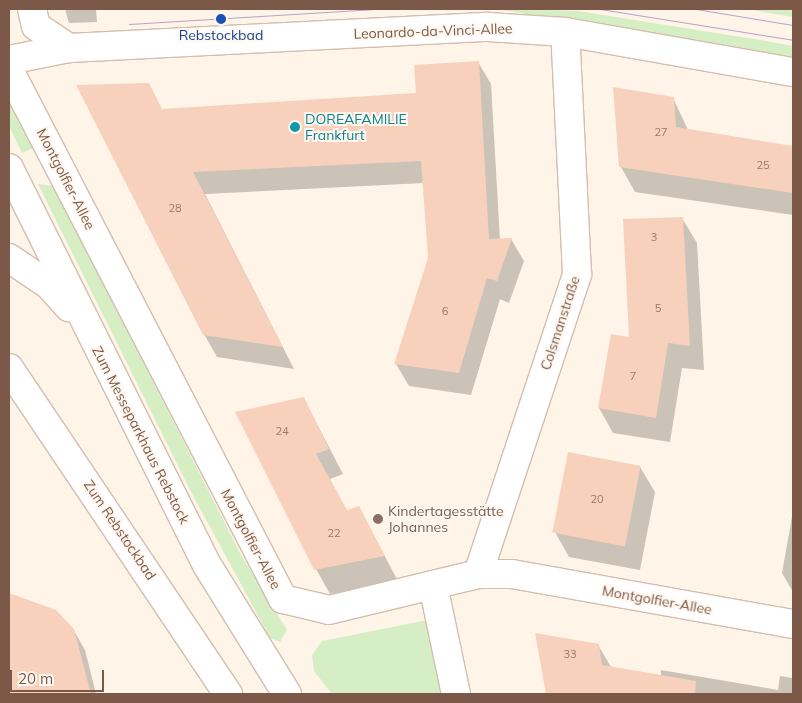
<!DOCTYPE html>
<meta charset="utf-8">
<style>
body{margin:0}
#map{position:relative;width:802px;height:703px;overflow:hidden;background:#fef4e7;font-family:Mulish,sans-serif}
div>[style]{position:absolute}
.green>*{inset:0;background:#d6eec3}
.shadow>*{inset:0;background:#0003}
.building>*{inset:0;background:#f7d1bc;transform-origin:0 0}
.roads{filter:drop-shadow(1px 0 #d5bdae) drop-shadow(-1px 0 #d5bdae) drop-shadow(0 1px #d5bdae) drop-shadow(0 -1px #d5bdae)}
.street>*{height:28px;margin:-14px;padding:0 14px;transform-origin:14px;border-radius:14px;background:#fff}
.secondary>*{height:28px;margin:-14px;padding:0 14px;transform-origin:14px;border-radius:14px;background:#fff}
.tram>*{height:1px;margin:-0.5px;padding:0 0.5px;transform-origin:0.5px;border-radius:0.5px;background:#b7a3cb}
.dots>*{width:14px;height:14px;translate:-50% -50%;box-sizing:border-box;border:2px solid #fff8f0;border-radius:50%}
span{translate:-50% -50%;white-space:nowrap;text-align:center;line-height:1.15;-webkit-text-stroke:4px #fff8f0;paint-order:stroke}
.number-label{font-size:11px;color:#9b7665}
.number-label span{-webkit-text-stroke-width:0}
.street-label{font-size:14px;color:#7c5848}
.transit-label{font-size:14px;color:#164399}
.culture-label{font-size:14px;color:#0d838f}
.left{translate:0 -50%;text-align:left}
.education-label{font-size:14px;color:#785e54}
.frame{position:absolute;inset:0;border:10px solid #7c5848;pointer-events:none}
.scale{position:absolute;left:10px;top:670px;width:94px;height:22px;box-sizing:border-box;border:2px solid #7c5848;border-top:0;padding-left:6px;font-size:15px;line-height:18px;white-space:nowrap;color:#7c5848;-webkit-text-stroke:4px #fff8f0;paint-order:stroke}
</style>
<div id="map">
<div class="green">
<div style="clip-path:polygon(496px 9px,578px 11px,760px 40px,793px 46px,793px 59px)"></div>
<div style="clip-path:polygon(746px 9px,793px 9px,793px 17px)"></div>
<div style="clip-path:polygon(9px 91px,36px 147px,22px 153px,9px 126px)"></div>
<div style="clip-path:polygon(38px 184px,54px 186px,240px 553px,287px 630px,280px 642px,270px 638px,190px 490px)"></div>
<div style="clip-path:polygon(428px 620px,442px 694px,332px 694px,314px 671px,312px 655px,322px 641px)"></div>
</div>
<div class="shadow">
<div style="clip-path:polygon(65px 9px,96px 9px,97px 22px,69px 23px)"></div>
<div style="clip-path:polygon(478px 62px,491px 84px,500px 240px,511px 239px,524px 261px,509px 303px,500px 299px,471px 395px,409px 386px,396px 364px,430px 258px,424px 183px,205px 194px,294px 369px,217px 357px,204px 334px,163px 111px,417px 94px)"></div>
<div style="clip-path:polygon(673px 98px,688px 130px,793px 147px,793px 215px,635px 192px,621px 167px)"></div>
<div style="clip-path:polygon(682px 218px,697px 243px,704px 370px,682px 368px,670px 442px,613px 433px,599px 408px)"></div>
<div style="clip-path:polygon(304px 399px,343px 474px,330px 479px,347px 512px,372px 532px,398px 581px,330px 594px,316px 569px)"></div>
<div style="clip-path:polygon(640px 467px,655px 492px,640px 570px,569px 557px,555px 532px)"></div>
<div style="clip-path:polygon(793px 511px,793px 592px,782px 573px)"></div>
<div style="clip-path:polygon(9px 595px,56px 611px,73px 629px,85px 650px,96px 694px,9px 694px)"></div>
<div style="clip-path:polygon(537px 635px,598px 645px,611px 667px,661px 676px,661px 670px,778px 690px,780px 676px,793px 678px,793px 694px,549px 694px)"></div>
</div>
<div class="building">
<div style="clip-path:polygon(479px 61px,489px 239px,512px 238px,497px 281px,487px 278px,459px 373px,394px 364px,428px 258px,421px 161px,193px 172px,283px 347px,203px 335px,76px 85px,149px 83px,162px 109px,416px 93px,414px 65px)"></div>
<div style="clip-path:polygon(613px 87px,674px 97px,676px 127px,793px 146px,793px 193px,619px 167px)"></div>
<div style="clip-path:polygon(683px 217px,690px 346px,668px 343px,656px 418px,598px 408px,611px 334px,629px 337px,623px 219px)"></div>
<div style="clip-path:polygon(304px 397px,329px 449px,316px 454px,347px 510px,359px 506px,385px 556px,314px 570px,235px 412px)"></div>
<div style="left:568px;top:452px;width:74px;height:82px;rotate:11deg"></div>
<div style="clip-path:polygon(9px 593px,56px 610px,74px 629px,91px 694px,9px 694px)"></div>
<div style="clip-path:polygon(535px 633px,599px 644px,602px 665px,696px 681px,695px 694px,546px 694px)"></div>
</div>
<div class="roads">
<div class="street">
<div style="left:32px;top:9px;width:17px;rotate:77deg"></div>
<div style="left:36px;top:26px;width:40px;rotate:34deg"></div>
<div style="left:9px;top:60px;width:61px;rotate:-11.3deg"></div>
<div style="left:69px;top:48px;width:420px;rotate:-2.9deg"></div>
<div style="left:488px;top:27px;width:77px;rotate:3.7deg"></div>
<div style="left:565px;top:32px;width:231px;rotate:10deg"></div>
<div style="left:9px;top:70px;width:596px;rotate:62.62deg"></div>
<div style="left:283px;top:599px;width:47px;rotate:13.4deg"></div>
<div style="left:329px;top:610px;width:153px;rotate:-13.6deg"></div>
<div style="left:478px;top:574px;width:34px"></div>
<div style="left:512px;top:574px;width:285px;rotate:10.1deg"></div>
<div style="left:9px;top:168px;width:444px;rotate:63.5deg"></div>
<div style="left:207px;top:565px;width:152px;rotate:58.2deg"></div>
<div style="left:9px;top:258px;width:48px;rotate:34deg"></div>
<div style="left:49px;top:285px;width:30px;rotate:48deg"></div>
<div style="left:478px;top:574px;width:316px;rotate:-71.7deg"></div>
<div style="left:577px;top:274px;width:242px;rotate:-92.8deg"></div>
<div style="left:433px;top:585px;width:111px;rotate:78.1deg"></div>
</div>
<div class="secondary">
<div style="left:9px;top:368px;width:393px;rotate:56.1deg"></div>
</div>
</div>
<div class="tram">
<div style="left:600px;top:9px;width:195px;rotate:9.1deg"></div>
<div style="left:696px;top:9px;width:98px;rotate:9.4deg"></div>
<div style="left:129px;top:24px;width:243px;rotate:-3.5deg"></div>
</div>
<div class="dots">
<div style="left:221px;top:19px;background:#1a4fb4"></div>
<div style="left:295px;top:127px;background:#0f9aa8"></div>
<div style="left:378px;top:519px;background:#8d6e63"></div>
</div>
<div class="number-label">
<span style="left:661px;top:132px">27</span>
<span style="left:763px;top:165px">25</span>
<span style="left:175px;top:208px">28</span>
<span style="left:654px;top:237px">3</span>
<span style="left:658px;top:308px">5</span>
<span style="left:445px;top:311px">6</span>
<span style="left:633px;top:376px">7</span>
<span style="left:282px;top:431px">24</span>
<span style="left:597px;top:499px">20</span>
<span style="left:334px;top:533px">22</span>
<span style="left:570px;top:654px">33</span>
</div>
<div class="street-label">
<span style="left:433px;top:31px;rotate:-2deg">Leonardo-da-Vinci-Allee</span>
<span style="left:66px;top:179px;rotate:63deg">Montgolfier-Allee</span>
<span style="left:560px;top:323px;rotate:-72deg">Colsmanstraße</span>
<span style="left:141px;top:435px;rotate:63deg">Zum Messeparkhaus Rebstock</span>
<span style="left:120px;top:530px;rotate:56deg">Zum Rebstockbad</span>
<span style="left:251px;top:539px;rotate:62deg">Montgolfier-Allee</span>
<span style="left:657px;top:600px;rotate:10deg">Montgolfier-Allee</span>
</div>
<div class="transit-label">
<span style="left:221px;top:35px">Rebstockbad</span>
</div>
<div class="culture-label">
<span class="left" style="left:305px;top:127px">DOREAFAMILIE<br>Frankfurt</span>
</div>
<div class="education-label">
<span class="left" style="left:388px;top:519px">Kindertagesstätte<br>Johannes</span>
</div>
<div class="frame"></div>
<div class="scale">20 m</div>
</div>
